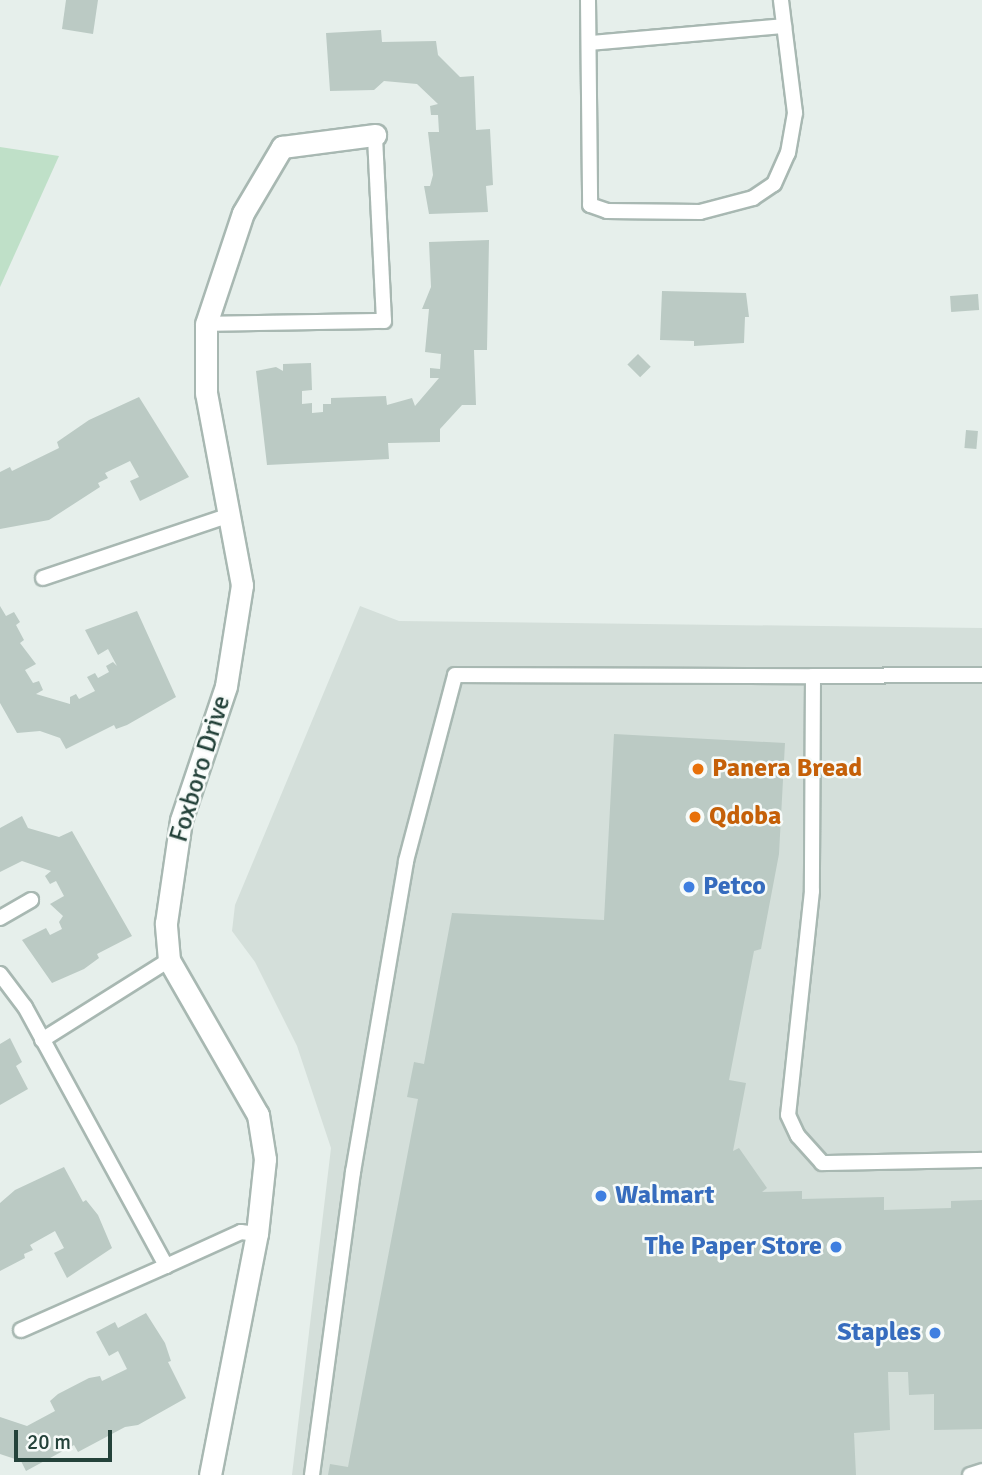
<!DOCTYPE html>
<style>
body{margin:0}
#map{position:relative;width:982px;height:1475px;overflow:hidden;background:#e6efeb;font-family:Signika,sans-serif}
div>[style]{position:absolute}
.built>*{inset:0;background:#d4dfda}
.green>*{inset:0;background:#bfe0c8}
.building>*{inset:0;background:#bbcac4;transform-origin:0 0}
.roads{filter:drop-shadow(2px 0 #a8b8b2) drop-shadow(-2px 0 #a8b8b2) drop-shadow(0 2px #a8b8b2) drop-shadow(0 -2px #a8b8b2)}
.lane>*{height:14px;margin:-7px;padding:0 7px;transform-origin:7px;border-radius:7px;background:#fff}
.street>*{height:21px;margin:-10.5px;padding:0 10.5px;transform-origin:10.5px;border-radius:10.5px;background:#fff}
.dots>*{width:19px;height:19px;translate:-50% -50%;box-sizing:border-box;border:4px solid #f7fbf9;border-radius:50%}
span{translate:-50% -50%;white-space:nowrap;text-align:center;line-height:1.15;-webkit-text-stroke:5px #f7fbf9;paint-order:stroke}
.street-label{font-size:26px;color:#24423a}
.food-label{font-size:26px;color:#c56008;font-weight:700}
.left{translate:0 -50%;text-align:left}
.shop-label{font-size:26px;color:#366cbe;font-weight:700}
.right{translate:-100% -50%;text-align:right}
.scale{position:absolute;left:14px;top:1430px;width:98px;height:32px;box-sizing:border-box;border:4px solid #24423a;border-top:0;padding-left:9px;font-size:21px;line-height:24px;white-space:nowrap;color:#24423a;-webkit-text-stroke:5px #f7fbf9;paint-order:stroke}
</style>
<div id="map">
<div class="built">
<div style="clip-path:polygon(360px 606px,399px 621px,982px 628px,982px 1475px,292px 1475px,331px 1148px,297px 1046px,255px 962px,232px 931px,235px 905px)"></div>
</div>
<div class="green">
<div style="clip-path:polygon(0 147px,59px 156px,0 287px)"></div>
</div>
<div class="building">
<div style="clip-path:polygon(66px 0,98px 0,93px 34px,62px 29px)"></div>
<div style="clip-path:polygon(381px 30px,382px 42px,436px 41px,438px 55px,460px 77px,474px 76px,476px 130px,490px 129px,493px 185px,486px 186px,488px 212px,429px 214px,424px 186px,430px 186px,433px 175px,428px 132px,439px 132px,438px 115px,431px 115px,430px 106px,438px 104px,417px 84px,384px 81px,374px 90px,330px 91px,326px 33px)"></div>
<div style="clip-path:polygon(489px 240px,487px 350px,474px 350px,476px 405px,462px 405px,440px 429px,440px 442px,388px 443px,389px 459px,267px 465px,256px 371px,276px 367px,283px 371px,283px 364px,311px 363px,312px 390px,302px 391px,302px 404px,312px 403px,312px 413px,323px 412px,323px 404px,331px 404px,331px 398px,386px 396px,387px 405px,412px 398px,415px 406px,439px 378px,430px 378px,430px 368px,440px 369px,441px 354px,425px 352px,429px 309px,422px 309px,431px 287px,429px 242px)"></div>
<div style="clip-path:polygon(662px 291px,746px 293px,749px 317px,745px 317px,744px 343px,694px 346px,694px 341px,660px 340px)"></div>
<div style="left:978px;top:294px;width:16px;height:28px;rotate:86deg"></div>
<div style="left:638px;top:354px;width:18px;height:15px;rotate:45deg"></div>
<div style="clip-path:polygon(139px 397px,189px 477px,140px 501px,130px 481px,139px 477px,130px 461px,105px 473px,108px 478px,98px 483px,100px 487px,49px 520px,0 529px,0 472px,10px 467px,12px 471px,59px 448px,57px 442px,89px 420px)"></div>
<div style="left:966px;top:430px;width:12px;height:18px;rotate:5deg"></div>
<div style="clip-path:polygon(0 606px,6px 616px,14px 612px,20px 622px,16px 625px,24px 640px,20px 643px,36px 664px,25px 670px,33px 683px,39px 681px,43px 690px,36px 694px,70px 704px,70px 697px,76px 694px,79px 699px,95px 691px,87px 677px,95px 673px,98px 678px,109px 672px,106px 666px,113px 662px,117px 666px,108px 649px,98px 655px,85px 630px,137px 611px,176px 697px,127px 725px,116px 729px,114px 725px,66px 749px,60px 738px,40px 731px,17px 733px,0 703px)"></div>
<div style="clip-path:polygon(614px 734px,785px 743px,779px 854px,761px 949px,754px 951px,729px 1080px,746px 1083px,733px 1151px,739px 1148px,767px 1188px,762px 1192px,802px 1191px,802px 1199px,884px 1197px,884px 1210px,951px 1208px,951px 1201px,982px 1200px,982px 1429px,934px 1430px,934px 1394px,909px 1395px,908px 1372px,888px 1372px,890px 1430px,854px 1433px,856px 1475px,328px 1475px,330px 1464px,348px 1467px,418px 1099px,407px 1097px,414px 1062px,424px 1064px,452px 913px,604px 920px)"></div>
<div style="clip-path:polygon(22px 816px,28px 828px,59px 837px,72px 831px,132px 936px,97px 954px,99px 958px,84px 969px,52px 983px,22px 940px,46px 928px,50px 935px,62px 929px,59px 922px,63px 916px,50px 904px,64px 896px,56px 881px,50px 884px,45px 876px,51px 871px,22px 861px,0 872px,0 828px)"></div>
<div style="clip-path:polygon(10px 1038px,22px 1062px,16px 1066px,28px 1089px,0 1105px,0 1044px)"></div>
<div style="clip-path:polygon(64px 1167px,83px 1202px,86px 1200px,98px 1215px,112px 1248px,67px 1278px,54px 1253px,64px 1248px,55px 1231px,30px 1245px,33px 1250px,24px 1254px,25px 1258px,0 1271px,0 1203px,15px 1190px)"></div>
<div style="clip-path:polygon(146px 1313px,165px 1343px,171px 1361px,168px 1362px,186px 1398px,138px 1425px,125px 1427px,78px 1452px,74px 1445px,26px 1471px,21px 1461px,0 1454px,0 1417px,27px 1426px,55px 1411px,50px 1401px,58px 1394px,89px 1378px,100px 1376px,102px 1381px,127px 1369px,118px 1351px,109px 1356px,96px 1332px,115px 1322px,118px 1328px)"></div>
</div>
<div class="roads">
<div class="lane">
<div style="left:588px;top:0;width:205px;rotate:89.4deg"></div>
<div style="left:590px;top:205px;width:18px;rotate:19deg"></div>
<div style="left:607px;top:211px;width:93px;rotate:0.6deg"></div>
<div style="left:700px;top:212px;width:55px;rotate:-14.8deg"></div>
<div style="left:753px;top:198px;width:25px;rotate:-34deg"></div>
<div style="left:774px;top:184px;width:34px;rotate:-66deg"></div>
<div style="left:788px;top:153px;width:41px;rotate:-80.1deg"></div>
<div style="left:795px;top:113px;width:114px;rotate:-97.1deg"></div>
<div style="left:590px;top:43px;width:195px;rotate:-5deg"></div>
<div style="left:206px;top:324px;width:178px;rotate:-1deg"></div>
<div style="left:384px;top:321px;width:186px;rotate:-92.8deg"></div>
<div style="left:43px;top:578px;width:197px;rotate:-18.6deg"></div>
<div style="left:982px;top:675px;width:169px;rotate:179.7deg"></div>
<div style="left:813px;top:676px;width:215px;rotate:90.3deg"></div>
<div style="left:812px;top:891px;width:225px;rotate:96.1deg"></div>
<div style="left:788px;top:1115px;width:23px;rotate:65deg"></div>
<div style="left:798px;top:1136px;width:36px;rotate:48deg"></div>
<div style="left:822px;top:1163px;width:160px;rotate:-1.1deg"></div>
<div style="left:0;top:918px;width:36px;rotate:-30deg"></div>
<div style="left:0;top:974px;width:41px;rotate:52.9deg"></div>
<div style="left:25px;top:1007px;width:295px;rotate:61.4deg"></div>
<div style="left:166px;top:1266px;width:82px;rotate:-24.4deg"></div>
<div style="left:241px;top:1232px;width:16px;rotate:7deg"></div>
<div style="left:42px;top:1040px;width:150px;rotate:-32.2deg"></div>
<div style="left:21px;top:1330px;width:158px;rotate:-23.8deg"></div>
<div style="left:312px;top:1475px;width:306px;rotate:-82.3deg"></div>
<div style="left:353px;top:1172px;width:315px;rotate:-80.3deg"></div>
<div style="left:406px;top:861px;width:192px;rotate:-75.2deg"></div>
<div style="left:455px;top:675px;width:358px;rotate:0.2deg"></div>
<div style="left:970px;top:1475px;width:13px;rotate:-18deg"></div>
</div>
<div class="street">
<div style="left:210px;top:1475px;width:246px;rotate:-79deg"></div>
<div style="left:257px;top:1234px;width:75px;rotate:-83.9deg"></div>
<div style="left:265px;top:1159px;width:45px;rotate:-99deg"></div>
<div style="left:258px;top:1115px;width:179px;rotate:-119.9deg"></div>
<div style="left:169px;top:960px;width:37px;rotate:-95deg"></div>
<div style="left:166px;top:923px;width:104px;rotate:-81.7deg"></div>
<div style="left:181px;top:820px;width:141px;rotate:-71.4deg"></div>
<div style="left:226px;top:686px;width:102px;rotate:-81deg"></div>
<div style="left:242px;top:585px;width:195px;rotate:-100.6deg"></div>
<div style="left:206px;top:393px;width:69px;rotate:-90deg"></div>
<div style="left:206px;top:324px;width:117px;rotate:-71.6deg"></div>
<div style="left:243px;top:213px;width:77px;rotate:-59.4deg"></div>
<div style="left:282px;top:147px;width:94px;rotate:-7.4deg"></div>
</div>
</div>
<div class="dots">
<div style="left:698px;top:769px;background:#e8710a"></div>
<div style="left:695px;top:817px;background:#e8710a"></div>
<div style="left:689px;top:887px;background:#3f7fe0"></div>
<div style="left:601px;top:1196px;background:#3f7fe0"></div>
<div style="left:836px;top:1247px;background:#3f7fe0"></div>
<div style="left:935px;top:1333px;background:#3f7fe0"></div>
</div>
<div class="street-label">
<span style="left:201px;top:769px;rotate:-73deg">Foxboro Drive</span>
</div>
<div class="food-label">
<span class="left" style="left:712px;top:769px">Panera Bread</span>
<span class="left" style="left:709px;top:817px">Qdoba</span>
</div>
<div class="shop-label">
<span class="left" style="left:703px;top:887px">Petco</span>
<span class="left" style="left:615px;top:1196px">Walmart</span>
<span class="right" style="left:822px;top:1247px">The Paper Store</span>
<span class="right" style="left:921px;top:1333px">Staples</span>
</div>
<div class="scale">20 m</div>
</div>
